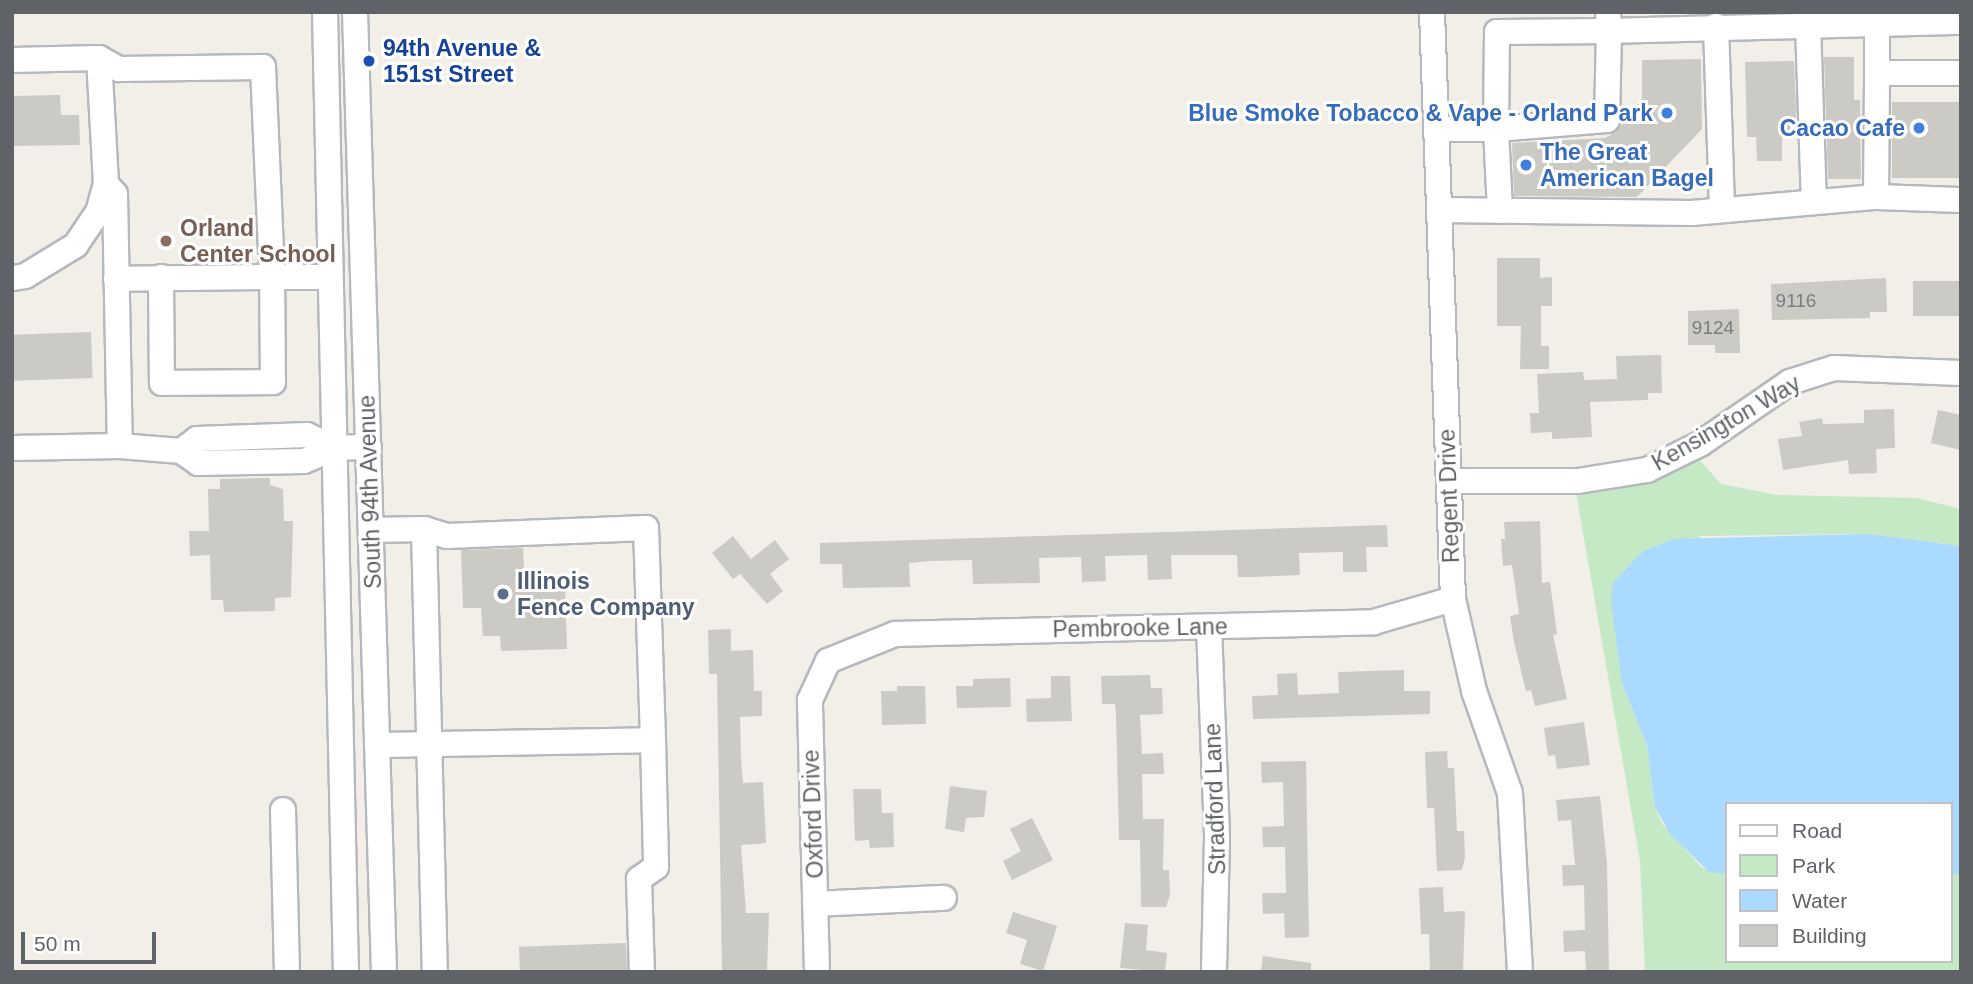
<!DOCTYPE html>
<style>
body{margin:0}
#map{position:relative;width:1973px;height:984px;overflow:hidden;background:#f1efe8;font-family:Arial,sans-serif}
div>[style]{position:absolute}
.green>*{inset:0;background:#c5e8c5}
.water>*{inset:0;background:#aadaff}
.building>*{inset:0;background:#cccac5;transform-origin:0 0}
.roads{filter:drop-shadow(2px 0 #b5b8bc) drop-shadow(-2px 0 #b5b8bc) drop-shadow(0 2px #b5b8bc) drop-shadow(0 -2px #b5b8bc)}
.minor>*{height:24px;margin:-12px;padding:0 12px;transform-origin:12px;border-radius:12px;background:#fff}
.dots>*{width:19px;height:19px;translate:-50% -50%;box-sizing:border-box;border:4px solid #fff;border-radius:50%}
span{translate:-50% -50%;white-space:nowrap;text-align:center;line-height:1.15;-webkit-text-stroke:6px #fff;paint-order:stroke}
.number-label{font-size:19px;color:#7a7d7f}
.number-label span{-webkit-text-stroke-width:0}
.transit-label{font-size:23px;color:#164399;font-weight:700}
.left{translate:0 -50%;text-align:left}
.shop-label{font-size:23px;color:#366cbe;font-weight:700}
.right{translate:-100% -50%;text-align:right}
.education-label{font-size:23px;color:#785e54;font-weight:700}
.street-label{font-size:23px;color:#5f6368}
.service-label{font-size:23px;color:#4e5e75;font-weight:700}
.frame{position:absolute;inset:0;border:14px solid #5f6368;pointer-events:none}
.legend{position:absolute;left:1725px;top:802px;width:228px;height:161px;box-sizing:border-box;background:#fff;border:2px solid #bfc1c3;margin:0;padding:9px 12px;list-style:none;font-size:21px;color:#5f6368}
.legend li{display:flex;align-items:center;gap:14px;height:35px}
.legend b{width:35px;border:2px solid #bfc1c3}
.scale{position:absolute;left:21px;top:932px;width:135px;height:32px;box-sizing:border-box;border:4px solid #5f6368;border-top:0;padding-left:9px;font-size:21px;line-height:24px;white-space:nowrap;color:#5f6368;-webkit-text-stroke:5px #fff;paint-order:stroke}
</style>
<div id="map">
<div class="green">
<div style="clip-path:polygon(1697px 457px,1721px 484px,1777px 495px,1916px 498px,1961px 509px,1961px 546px,1870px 534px,1700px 536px,1622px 683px,1647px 746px,1655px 807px,1663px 825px,1702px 868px,1726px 874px,1726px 961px,1950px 961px,1950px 874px,1961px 874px,1961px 972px,1645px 972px,1640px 861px,1576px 492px)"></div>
</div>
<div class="water">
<div style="clip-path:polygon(1870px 534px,1961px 546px,1961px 874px,1950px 874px,1950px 804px,1726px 804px,1726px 874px,1709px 872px,1670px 834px,1655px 807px,1647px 746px,1622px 683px,1611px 601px,1613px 583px,1642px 552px,1674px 539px)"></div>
</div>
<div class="building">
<div style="clip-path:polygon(1824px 57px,1854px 57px,1854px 100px,1860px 100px,1861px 179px,1828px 179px)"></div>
<div style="clip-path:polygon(1701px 59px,1702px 129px,1637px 197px,1514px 196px,1512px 143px,1605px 138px,1616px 132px,1642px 99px,1642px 60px)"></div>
<div style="clip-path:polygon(1794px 61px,1797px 134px,1782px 135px,1782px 161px,1757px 161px,1756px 137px,1747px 137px,1745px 62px)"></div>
<div style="clip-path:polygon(60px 95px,61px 115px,79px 115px,80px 145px,12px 146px,12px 96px)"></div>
<div style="left:1961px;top:102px;width:76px;height:69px;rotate:90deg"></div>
<div style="clip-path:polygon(1497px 258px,1540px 258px,1540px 278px,1552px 277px,1552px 306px,1541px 306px,1541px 346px,1549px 346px,1549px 369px,1520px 369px,1521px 326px,1497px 326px)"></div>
<div style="clip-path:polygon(1886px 278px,1887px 312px,1870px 312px,1870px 318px,1772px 320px,1771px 284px)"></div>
<div style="left:1961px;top:281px;width:35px;height:48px;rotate:90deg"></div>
<div style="clip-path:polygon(1739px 309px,1740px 353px,1715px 353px,1715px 345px,1688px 345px,1688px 311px)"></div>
<div style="left:91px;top:332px;width:46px;height:79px;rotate:88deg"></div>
<div style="clip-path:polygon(1661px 355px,1662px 393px,1648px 393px,1648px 400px,1590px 402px,1592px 437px,1552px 439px,1552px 432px,1531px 433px,1530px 413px,1539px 413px,1537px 374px,1583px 372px,1584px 380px,1617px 379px,1616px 356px)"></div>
<div style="clip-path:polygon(1894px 409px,1895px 448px,1876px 449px,1877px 473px,1849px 474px,1848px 460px,1783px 470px,1778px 439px,1802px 436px,1799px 422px,1822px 418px,1823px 424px,1864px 423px,1864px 410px)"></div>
<div style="clip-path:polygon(1938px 410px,1961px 415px,1961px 450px,1931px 443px)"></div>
<div style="clip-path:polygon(270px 478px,270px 485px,283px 489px,284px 521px,293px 521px,291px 597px,275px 598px,275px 611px,224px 612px,223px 600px,211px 600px,210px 555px,190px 556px,189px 531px,209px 531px,208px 489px,220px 489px,220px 479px)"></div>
<div style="clip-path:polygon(1540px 521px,1542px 583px,1550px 582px,1557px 634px,1553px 635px,1567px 699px,1535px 706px,1531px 690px,1526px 691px,1514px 642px,1510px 616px,1519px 614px,1512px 565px,1503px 566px,1501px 539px,1505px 539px,1504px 522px)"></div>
<div style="clip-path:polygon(1387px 525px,1388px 547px,1366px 547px,1367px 572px,1343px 572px,1343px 552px,1299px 553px,1300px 575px,1252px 577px,1238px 577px,1237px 555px,1171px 555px,1172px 579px,1148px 580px,1147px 555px,1105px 556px,1106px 581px,1082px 582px,1081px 557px,1039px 558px,1040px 583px,973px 584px,972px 560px,931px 561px,909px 563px,910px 587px,843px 588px,842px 564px,820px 564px,820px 543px)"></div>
<div style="clip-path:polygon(733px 536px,751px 559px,775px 540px,789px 559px,770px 574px,783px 591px,767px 604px,740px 574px,733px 579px,712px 553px)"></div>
<div style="clip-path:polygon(523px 548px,524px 569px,541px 569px,542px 587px,565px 587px,567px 649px,501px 651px,500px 636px,483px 636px,481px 608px,463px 608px,461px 550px)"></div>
<div style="clip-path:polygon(731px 629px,731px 651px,753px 650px,754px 691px,762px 691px,762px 716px,740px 717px,741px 759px,743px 783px,763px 782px,766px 843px,741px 845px,746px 913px,769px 913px,767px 972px,722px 972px,717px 674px,709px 674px,708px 630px)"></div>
<div style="clip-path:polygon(1404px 670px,1404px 691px,1430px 691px,1430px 714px,1253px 719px,1252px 696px,1278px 695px,1277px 674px,1297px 673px,1298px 695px,1339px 693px,1338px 672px)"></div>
<div style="clip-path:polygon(1150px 675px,1151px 688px,1162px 688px,1163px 714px,1140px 715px,1142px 754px,1163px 753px,1164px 774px,1142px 774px,1143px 819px,1164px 819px,1163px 870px,1169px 870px,1170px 895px,1166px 907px,1141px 907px,1140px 840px,1119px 840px,1116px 715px,1115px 704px,1102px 704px,1101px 676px)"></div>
<div style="clip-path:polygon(1051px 676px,1070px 676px,1072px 721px,1027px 722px,1026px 699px,1051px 698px)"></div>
<div style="clip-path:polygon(1010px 678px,1011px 707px,957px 708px,956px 686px,973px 686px,973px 679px)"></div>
<div style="clip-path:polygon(897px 686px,925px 686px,926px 724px,882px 725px,881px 691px,897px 691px)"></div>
<div style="clip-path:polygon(1584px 722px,1590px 765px,1557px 769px,1555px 755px,1548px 756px,1544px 728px)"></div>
<div style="clip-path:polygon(1447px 751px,1448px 768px,1454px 768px,1457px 831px,1464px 831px,1465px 857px,1462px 870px,1437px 871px,1434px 808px,1427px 808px,1425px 752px)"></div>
<div style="clip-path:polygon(1306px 761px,1309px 937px,1285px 938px,1284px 913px,1263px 914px,1262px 893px,1286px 893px,1285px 847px,1263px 847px,1262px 827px,1284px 826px,1283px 782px,1262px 783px,1261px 762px)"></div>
<div style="clip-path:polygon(950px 786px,987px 791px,984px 817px,966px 818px,964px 832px,945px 829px)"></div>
<div style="clip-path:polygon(853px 789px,881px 789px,882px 813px,893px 813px,894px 847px,870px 848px,869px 840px,855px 841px)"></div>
<div style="clip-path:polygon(1600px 796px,1607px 864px,1609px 972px,1586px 972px,1585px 951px,1564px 952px,1563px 931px,1585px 930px,1584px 885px,1563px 886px,1562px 865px,1575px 865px,1571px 820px,1558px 821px,1556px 800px)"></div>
<div style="clip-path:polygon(1032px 818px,1053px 860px,1012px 880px,1003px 861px,1021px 851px,1010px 829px)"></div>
<div style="clip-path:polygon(1443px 887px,1444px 912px,1465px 911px,1463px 972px,1430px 972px,1429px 934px,1421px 934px,1419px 888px)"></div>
<div style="clip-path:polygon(1013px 912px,1057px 926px,1043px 971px,1020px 964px,1027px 940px,1006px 933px)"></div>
<div style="clip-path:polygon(1125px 923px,1148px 925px,1146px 950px,1167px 953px,1165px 972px,1120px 968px)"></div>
<div style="left:626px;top:943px;width:29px;height:107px;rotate:88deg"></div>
<div style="clip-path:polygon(1263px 956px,1311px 963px,1311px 972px,1261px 972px)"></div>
</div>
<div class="roads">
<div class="minor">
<div style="left:325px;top:12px;width:960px;rotate:88.75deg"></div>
<div style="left:355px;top:12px;width:960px;rotate:88.27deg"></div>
<div style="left:1432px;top:12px;width:587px;rotate:87.95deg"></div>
<div style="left:1453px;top:599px;width:94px;rotate:77.1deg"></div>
<div style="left:1474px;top:691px;width:108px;rotate:70.6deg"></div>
<div style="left:1510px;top:793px;width:179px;rotate:86.8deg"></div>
<div style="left:1608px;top:12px;width:19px;rotate:87deg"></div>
<div style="left:1609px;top:31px;width:112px;rotate:179.5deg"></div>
<div style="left:1497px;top:32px;width:97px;rotate:90.6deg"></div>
<div style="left:1496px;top:129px;width:111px;rotate:-4.6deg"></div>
<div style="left:1607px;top:120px;width:89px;rotate:-88.7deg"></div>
<div style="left:1609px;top:31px;width:352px;rotate:-1.5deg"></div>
<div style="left:1877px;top:23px;width:50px;rotate:90deg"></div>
<div style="left:1877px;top:73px;width:84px"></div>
<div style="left:1808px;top:24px;width:177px;rotate:88.1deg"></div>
<div style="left:1716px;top:26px;width:184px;rotate:88.1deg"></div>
<div style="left:99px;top:58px;width:23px;rotate:29deg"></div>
<div style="left:119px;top:69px;width:144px;rotate:-0.8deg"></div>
<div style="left:263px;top:67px;width:210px;rotate:87.5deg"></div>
<div style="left:272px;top:277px;width:156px;rotate:179.3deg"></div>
<div style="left:12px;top:60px;width:87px;rotate:-1.3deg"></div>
<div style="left:99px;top:58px;width:125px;rotate:86.8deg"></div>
<div style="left:106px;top:183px;width:30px;rotate:105deg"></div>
<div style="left:98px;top:212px;width:40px;rotate:124deg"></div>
<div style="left:76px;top:245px;width:60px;rotate:148.7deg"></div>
<div style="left:25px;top:276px;width:13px;rotate:171deg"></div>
<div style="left:1437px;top:129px;width:59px"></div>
<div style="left:1496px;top:129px;width:82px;rotate:87.2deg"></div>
<div style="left:106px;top:184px;width:13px;rotate:48deg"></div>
<div style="left:115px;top:194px;width:252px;rotate:88.9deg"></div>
<div style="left:1876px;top:197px;width:85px;rotate:2deg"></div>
<div style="left:1440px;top:210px;width:252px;rotate:0.7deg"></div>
<div style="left:1692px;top:213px;width:185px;rotate:-5deg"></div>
<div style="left:1876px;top:197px;width:124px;rotate:-89.5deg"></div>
<div style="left:161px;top:277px;width:106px;rotate:89.5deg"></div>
<div style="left:162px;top:383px;width:111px;rotate:-0.5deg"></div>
<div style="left:273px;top:382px;width:105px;rotate:-90.5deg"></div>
<div style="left:272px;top:277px;width:58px"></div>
<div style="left:12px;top:448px;width:108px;rotate:-1.1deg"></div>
<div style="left:120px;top:446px;width:61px;rotate:4.7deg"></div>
<div style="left:181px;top:451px;width:21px;rotate:35deg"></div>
<div style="left:198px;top:463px;width:106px;rotate:-1.1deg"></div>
<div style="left:304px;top:461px;width:33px;rotate:-23deg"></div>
<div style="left:334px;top:448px;width:35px;rotate:-2deg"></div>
<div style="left:181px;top:451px;width:20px;rotate:-37deg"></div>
<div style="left:197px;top:439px;width:110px;rotate:-2.1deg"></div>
<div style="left:307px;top:435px;width:30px;rotate:26deg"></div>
<div style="left:1449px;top:481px;width:129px"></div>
<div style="left:1578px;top:481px;width:70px;rotate:-9.1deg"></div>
<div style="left:1647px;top:470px;width:59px;rotate:-26.1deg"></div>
<div style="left:1700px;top:444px;width:109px;rotate:-34.6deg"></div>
<div style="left:1790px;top:382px;width:46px;rotate:-17.7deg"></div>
<div style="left:1834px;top:368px;width:127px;rotate:2.3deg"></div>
<div style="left:424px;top:529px;width:24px;rotate:17deg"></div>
<div style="left:447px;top:536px;width:199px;rotate:-2.3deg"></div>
<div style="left:646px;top:528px;width:212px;rotate:88.1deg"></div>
<div style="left:371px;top:530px;width:53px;rotate:-1.1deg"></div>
<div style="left:424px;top:529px;width:443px;rotate:88.6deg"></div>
<div style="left:1209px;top:627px;width:211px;rotate:87.8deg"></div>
<div style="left:1217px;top:838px;width:134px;rotate:91.3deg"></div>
<div style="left:377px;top:745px;width:276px;rotate:-1deg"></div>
<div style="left:653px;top:740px;width:127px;rotate:88.6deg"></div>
<div style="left:656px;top:867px;width:21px;rotate:145deg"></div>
<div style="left:639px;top:879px;width:93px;rotate:88.2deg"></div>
<div style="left:283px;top:810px;width:162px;rotate:88.6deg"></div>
<div style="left:815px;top:904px;width:129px;rotate:-2.7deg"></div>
<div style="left:817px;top:972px;width:272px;rotate:-91.5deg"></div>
<div style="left:810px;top:700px;width:43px;rotate:-65.2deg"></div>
<div style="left:828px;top:661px;width:72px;rotate:-21.9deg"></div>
<div style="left:895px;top:634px;width:479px;rotate:-1.4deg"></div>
<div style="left:1374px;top:622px;width:82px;rotate:-16.2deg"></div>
</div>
</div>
<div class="dots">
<div style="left:369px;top:61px;background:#1a4fb4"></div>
<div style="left:1667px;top:113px;background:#3f7fe0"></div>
<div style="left:1919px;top:128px;background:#3f7fe0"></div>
<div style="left:1526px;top:165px;background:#3f7fe0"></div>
<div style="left:166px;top:241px;background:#8d6e63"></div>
<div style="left:503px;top:594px;background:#5c6f8a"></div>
</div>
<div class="number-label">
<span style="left:1796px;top:301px">9116</span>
<span style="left:1713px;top:328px">9124</span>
</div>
<div class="transit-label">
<span class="left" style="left:383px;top:61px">94th Avenue &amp;<br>151st Street</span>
</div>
<div class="shop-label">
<span class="right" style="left:1653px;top:113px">Blue Smoke Tobacco &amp; Vape - Orland Park</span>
<span class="right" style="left:1905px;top:128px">Cacao Cafe</span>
<span class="left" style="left:1540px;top:165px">The Great<br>American Bagel</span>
</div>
<div class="education-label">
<span class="left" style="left:180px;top:241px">Orland<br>Center School</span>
</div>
<div class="street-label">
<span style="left:1726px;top:423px;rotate:-30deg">Kensington Way</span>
<span style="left:370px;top:492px;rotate:-92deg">South 94th Avenue</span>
<span style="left:1449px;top:496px;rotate:-92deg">Regent Drive</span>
<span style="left:1140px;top:628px;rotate:-1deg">Pembrooke Lane</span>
<span style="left:1215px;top:799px;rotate:-92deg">Stradford Lane</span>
<span style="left:813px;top:814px;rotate:-92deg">Oxford Drive</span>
</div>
<div class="service-label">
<span class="left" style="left:517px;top:594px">Illinois<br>Fence Company</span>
</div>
<div class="frame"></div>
<ul class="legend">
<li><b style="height:9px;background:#fff"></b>Road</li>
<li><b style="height:19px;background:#c5e8c5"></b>Park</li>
<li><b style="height:19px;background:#aadaff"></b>Water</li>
<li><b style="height:19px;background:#cccac5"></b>Building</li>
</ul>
<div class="scale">50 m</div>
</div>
